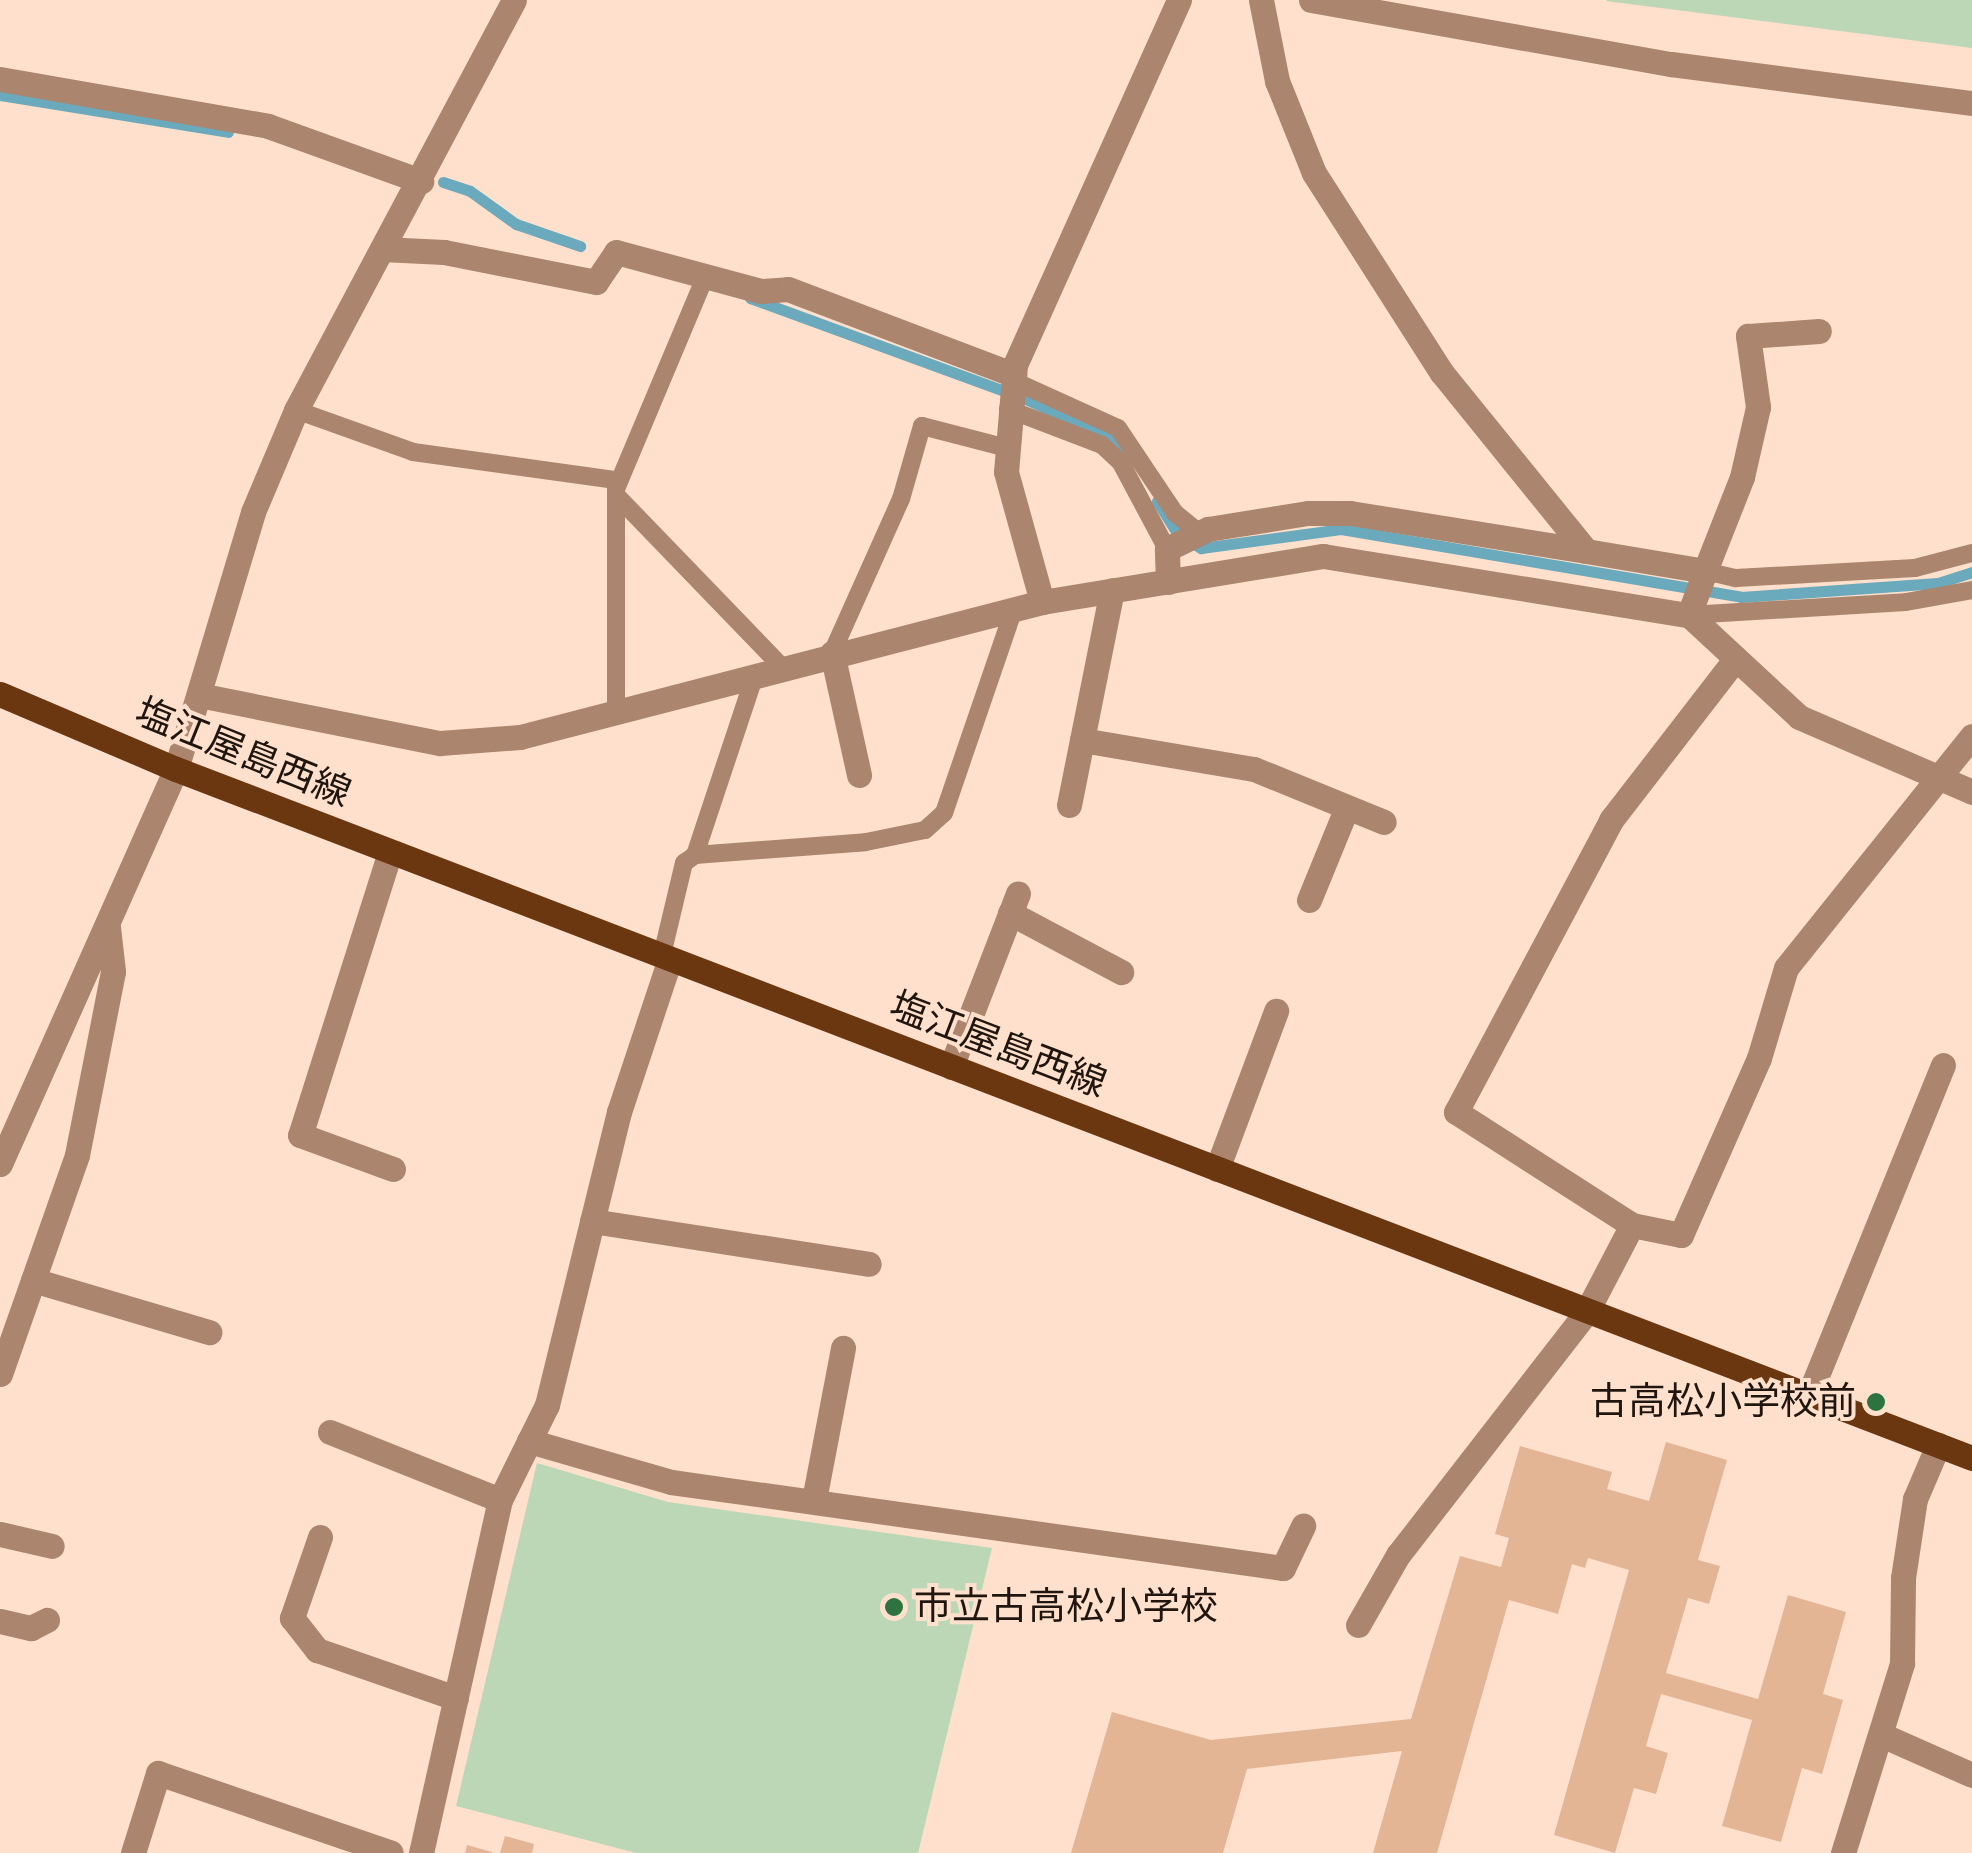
<!DOCTYPE html>
<meta charset="utf-8">
<style>
body{margin:0}
#map{position:relative;width:1972px;height:1853px;overflow:hidden;background:#fee0cc;font-family:"Zilla Slab","Noto Sans JP",serif}
div>[style]{position:absolute}
.green>*{inset:0;background:#bbd7b6}
.stream>*{height:11px;margin:-5.5px;padding:0 5.5px;transform-origin:5.5px;border-radius:5.5px;background:#6ba9bd}
.building>*{inset:0;background:#e4b595}
.lane>*{height:18px;margin:-9px;padding:0 9px;transform-origin:9px;border-radius:9px;background:#ab856d}
.street>*{height:25px;margin:-12.5px;padding:0 12.5px;transform-origin:12.5px;border-radius:12.5px;background:#ab856d}
.primary>*{height:25px;margin:-12.5px;padding:0 12.5px;transform-origin:12.5px;border-radius:12.5px;background:#6b3711}
.dots>*{width:28px;height:28px;translate:-50% -50%;box-sizing:border-box;border:5px solid #fee0cc;border-radius:50%}
span{translate:-50% -50%;white-space:nowrap;text-align:center;line-height:1.15;-webkit-text-stroke:8px #fee0cc;paint-order:stroke}
.street-label{font-size:38px;color:#20160f}
.poi-label{font-size:38px;color:#20160f}
.right{translate:-100% -50%;text-align:right}
.left{translate:0 -50%;text-align:left}
</style>
<div id="map">
<div class="green">
<div style="clip-path:polygon(1972px 0,1972px 48px,1606px 1px,1607px 0)"></div>
<div style="clip-path:polygon(537px 1463px,668px 1502px,992px 1548px,918px 1853px,636px 1853px,456px 1806px)"></div>
</div>
<div class="stream">
<div style="left:0;top:95px;width:231px;rotate:9.2deg"></div>
<div style="left:443px;top:182px;width:28px;rotate:18deg"></div>
<div style="left:470px;top:191px;width:57px;rotate:35.7deg"></div>
<div style="left:516px;top:224px;width:68px;rotate:19deg"></div>
<div style="left:750px;top:298px;width:296px;rotate:20.1deg"></div>
<div style="left:1028px;top:400px;width:85px;rotate:25.1deg"></div>
<div style="left:1105px;top:436px;width:35px;rotate:43deg"></div>
<div style="left:1157px;top:501px;width:36px;rotate:58deg"></div>
<div style="left:1176px;top:532px;width:30px;rotate:33deg"></div>
<div style="left:1201px;top:548px;width:141px;rotate:-7.7deg"></div>
<div style="left:1341px;top:529px;width:406px;rotate:9.6deg"></div>
<div style="left:1741px;top:597px;width:197px;rotate:-4.1deg"></div>
<div style="left:1938px;top:583px;width:36px;rotate:-18deg"></div>
</div>
<div class="building">
<div style="clip-path:polygon(1666px 1442px,1727px 1460px,1698px 1560px,1720px 1566px,1709px 1604px,1688px 1598px,1666px 1673px,1758px 1699px,1788px 1595px,1846px 1612px,1823px 1694px,1843px 1700px,1822px 1774px,1802px 1768px,1781px 1842px,1722px 1826px,1752px 1720px,1661px 1694px,1646px 1746px,1668px 1753px,1656px 1794px,1634px 1788px,1615px 1853px,1554px 1835px,1629px 1570px,1588px 1558px,1585px 1568px,1572px 1564px,1558px 1614px,1509px 1600px,1437px 1853px,1373px 1853px,1402px 1751px,1247px 1769px,1223px 1853px,1071px 1853px,1112px 1712px,1211px 1740px,1411px 1719px,1460px 1556px,1501px 1567px,1509px 1538px,1495px 1534px,1520px 1446px,1612px 1472px,1607px 1489px,1649px 1501px)"></div>
<div style="clip-path:polygon(505px 1836px,534px 1844px,532px 1853px,500px 1853px)"></div>
<div style="clip-path:polygon(467px 1845px,492px 1852px,492px 1853px,465px 1853px)"></div>
</div>
<div class="lane">
<div style="left:1012px;top:380px;width:116px;rotate:24.4deg"></div>
<div style="left:1118px;top:428px;width:102px;rotate:56.2deg"></div>
<div style="left:1175px;top:513px;width:32px;rotate:39deg"></div>
<div style="left:1008px;top:409px;width:101px;rotate:21deg"></div>
<div style="left:1102px;top:445px;width:26px;rotate:43deg"></div>
<div style="left:1121px;top:463px;width:98px;rotate:61.9deg"></div>
<div style="left:296px;top:410px;width:124px;rotate:19.7deg"></div>
<div style="left:413px;top:452px;width:205px;rotate:7.9deg"></div>
<div style="left:616px;top:480px;width:236px;rotate:90deg"></div>
<div style="left:616px;top:489px;width:232px;rotate:-67.2deg"></div>
<div style="left:616px;top:495px;width:240px;rotate:46deg"></div>
<div style="left:1705px;top:571px;width:32px;rotate:13deg"></div>
<div style="left:1736px;top:578px;width:179px;rotate:-3.2deg"></div>
<div style="left:1915px;top:568px;width:59px;rotate:-14.7deg"></div>
<div style="left:1689px;top:615px;width:217px;rotate:-3.4deg"></div>
<div style="left:1906px;top:602px;width:67px;rotate:-10.3deg"></div>
<div style="left:832px;top:653px;width:169px;rotate:-65.9deg"></div>
<div style="left:901px;top:499px;width:76px;rotate:-74deg"></div>
<div style="left:922px;top:426px;width:88px;rotate:14.5deg"></div>
<div style="left:695px;top:855px;width:187px;rotate:-71.6deg"></div>
<div style="left:662px;top:955px;width:95px;rotate:-76.6deg"></div>
<div style="left:684px;top:863px;width:14px;rotate:-36deg"></div>
<div style="left:695px;top:855px;width:171px;rotate:-4.3deg"></div>
<div style="left:866px;top:842px;width:60px;rotate:-11.5deg"></div>
<div style="left:925px;top:830px;width:25px;rotate:-42deg"></div>
<div style="left:944px;top:813px;width:216px;rotate:-71.1deg"></div>
</div>
<div class="street">
<div style="left:1179px;top:0;width:400px;rotate:114.2deg"></div>
<div style="left:1015px;top:365px;width:107px;rotate:94.8deg"></div>
<div style="left:1006px;top:472px;width:135px;rotate:74.5deg"></div>
<div style="left:1042px;top:602px;width:285px;rotate:-9.3deg"></div>
<div style="left:1323px;top:556px;width:371px;rotate:9.2deg"></div>
<div style="left:1689px;top:615px;width:150px;rotate:42.8deg"></div>
<div style="left:1799px;top:717px;width:189px;rotate:23.4deg"></div>
<div style="left:1261px;top:0;width:83px;rotate:78.8deg"></div>
<div style="left:1277px;top:81px;width:99px;rotate:68.1deg"></div>
<div style="left:1314px;top:173px;width:237px;rotate:57.4deg"></div>
<div style="left:1442px;top:373px;width:229px;rotate:51deg"></div>
<div style="left:1586px;top:551px;width:121px;rotate:9.5deg"></div>
<div style="left:1705px;top:571px;width:47px;rotate:110deg"></div>
<div style="left:1311px;top:0;width:366px;rotate:10.1deg"></div>
<div style="left:1671px;top:64px;width:304px;rotate:7.4deg"></div>
<div style="left:0;top:79px;width:272px;rotate:9.9deg"></div>
<div style="left:268px;top:126px;width:163px;rotate:19.8deg"></div>
<div style="left:382px;top:249px;width:62px;rotate:2.8deg"></div>
<div style="left:444px;top:252px;width:155px;rotate:11.2deg"></div>
<div style="left:596px;top:282px;width:36px;rotate:-56deg"></div>
<div style="left:616px;top:252px;width:150px;rotate:15.1deg"></div>
<div style="left:761px;top:291px;width:27px;rotate:-4deg"></div>
<div style="left:788px;top:289px;width:242px;rotate:20.8deg"></div>
<div style="left:1705px;top:571px;width:101px;rotate:-68.5deg"></div>
<div style="left:1742px;top:477px;width:72px;rotate:-77.1deg"></div>
<div style="left:1758px;top:407px;width:72px;rotate:-98deg"></div>
<div style="left:1748px;top:336px;width:71px;rotate:-4deg"></div>
<div style="left:1168px;top:582px;width:33px;rotate:-92deg"></div>
<div style="left:1167px;top:549px;width:46px;rotate:-26deg"></div>
<div style="left:1208px;top:529px;width:101px;rotate:-9.1deg"></div>
<div style="left:1308px;top:513px;width:42px"></div>
<div style="left:1350px;top:513px;width:239px;rotate:9.1deg"></div>
<div style="left:832px;top:653px;width:125px;rotate:77.5deg"></div>
<div style="left:199px;top:695px;width:246px;rotate:11.3deg"></div>
<div style="left:440px;top:743px;width:80px;rotate:-4.3deg"></div>
<div style="left:520px;top:737px;width:539px;rotate:-14.5deg"></div>
<div style="left:1082px;top:740px;width:174px;rotate:9.6deg"></div>
<div style="left:1254px;top:769px;width:140px;rotate:22.2deg"></div>
<div style="left:1069px;top:805px;width:219px;rotate:-78.7deg"></div>
<div style="left:390px;top:852px;width:297px;rotate:107.6deg"></div>
<div style="left:300px;top:1135px;width:99px;rotate:20.1deg"></div>
<div style="left:1309px;top:900px;width:100px;rotate:-67.8deg"></div>
<div style="left:1010px;top:913px;width:126px;rotate:28deg"></div>
<div style="left:951px;top:1067px;width:186px;rotate:-68.9deg"></div>
<div style="left:0;top:1164px;width:432px;rotate:-66deg"></div>
<div style="left:176px;top:769px;width:268px;rotate:-73.3deg"></div>
<div style="left:253px;top:512px;width:111px;rotate:-67.1deg"></div>
<div style="left:296px;top:410px;width:464px;rotate:-62deg"></div>
<div style="left:1217px;top:1169px;width:169px;rotate:-69.5deg"></div>
<div style="left:592px;top:1221px;width:280px;rotate:8.8deg"></div>
<div style="left:1632px;top:1225px;width:209px;rotate:-147.3deg"></div>
<div style="left:1456px;top:1112px;width:331px;rotate:-62deg"></div>
<div style="left:1611px;top:820px;width:201px;rotate:-52.3deg"></div>
<div style="left:33px;top:1280px;width:184px;rotate:16.5deg"></div>
<div style="left:0;top:1374px;width:232px;rotate:-70.6deg"></div>
<div style="left:77px;top:1155px;width:187px;rotate:-78.9deg"></div>
<div style="left:113px;top:971px;width:44px;rotate:-96.5deg"></div>
<div style="left:1809px;top:1395px;width:356px;rotate:-67.9deg"></div>
<div style="left:330px;top:1432px;width:183px;rotate:21.8deg"></div>
<div style="left:529px;top:1441px;width:148px;rotate:16.1deg"></div>
<div style="left:671px;top:1482px;width:618px;rotate:8deg"></div>
<div style="left:1283px;top:1568px;width:47px;rotate:-64.5deg"></div>
<div style="left:814px;top:1500px;width:155px;rotate:-79.2deg"></div>
<div style="left:0;top:1534px;width:53px;rotate:13deg"></div>
<div style="left:320px;top:1537px;width:86px;rotate:109.1deg"></div>
<div style="left:292px;top:1618px;width:41px;rotate:52deg"></div>
<div style="left:317px;top:1650px;width:147px;rotate:19.1deg"></div>
<div style="left:0;top:1621px;width:32px;rotate:13deg"></div>
<div style="left:31px;top:1628px;width:18px;rotate:-27deg"></div>
<div style="left:1358px;top:1625px;width:81px;rotate:-60.3deg"></div>
<div style="left:1398px;top:1555px;width:309px;rotate:-52.2deg"></div>
<div style="left:1587px;top:1311px;width:97px;rotate:-62.4deg"></div>
<div style="left:1632px;top:1225px;width:50px;rotate:11.5deg"></div>
<div style="left:1681px;top:1235px;width:193px;rotate:-66.2deg"></div>
<div style="left:1759px;top:1058px;width:94px;rotate:-73.3deg"></div>
<div style="left:1786px;top:968px;width:297px;rotate:-51.3deg"></div>
<div style="left:1884px;top:1736px;width:96px;rotate:23.9deg"></div>
<div style="left:133px;top:1853px;width:84px;rotate:-72.6deg"></div>
<div style="left:158px;top:1773px;width:246px;rotate:18.9deg"></div>
<div style="left:421px;top:1853px;width:362px;rotate:-77.4deg"></div>
<div style="left:500px;top:1500px;width:106px;rotate:-63.7deg"></div>
<div style="left:547px;top:1405px;width:302px;rotate:-76.2deg"></div>
<div style="left:619px;top:1112px;width:161px;rotate:-71.6deg"></div>
<div style="left:1843px;top:1853px;width:199px;rotate:-72.7deg"></div>
<div style="left:1902px;top:1663px;width:85px;rotate:-89.3deg"></div>
<div style="left:1903px;top:1578px;width:80px;rotate:-81.4deg"></div>
<div style="left:1915px;top:1499px;width:59px;rotate:-66.9deg"></div>
</div>
<div class="primary">
<div style="left:0;top:694px;width:191px;rotate:23.1deg"></div>
<div style="left:176px;top:769px;width:1924px;rotate:20.99deg"></div>
</div>
<div class="dots">
<div style="left:1876px;top:1402px;background:#2c733f"></div>
<div style="left:894px;top:1607px;background:#2c733f"></div>
</div>
<div class="street-label">
<span style="left:243px;top:753px;rotate:22deg">塩江屋島西線</span>
<span style="left:998px;top:1045px;rotate:21deg">塩江屋島西線</span>
</div>
<div class="poi-label">
<span class="right" style="left:1856px;top:1402px">古高松小学校前</span>
<span class="left" style="left:914px;top:1607px">市立古高松小学校</span>
</div>
</div>
